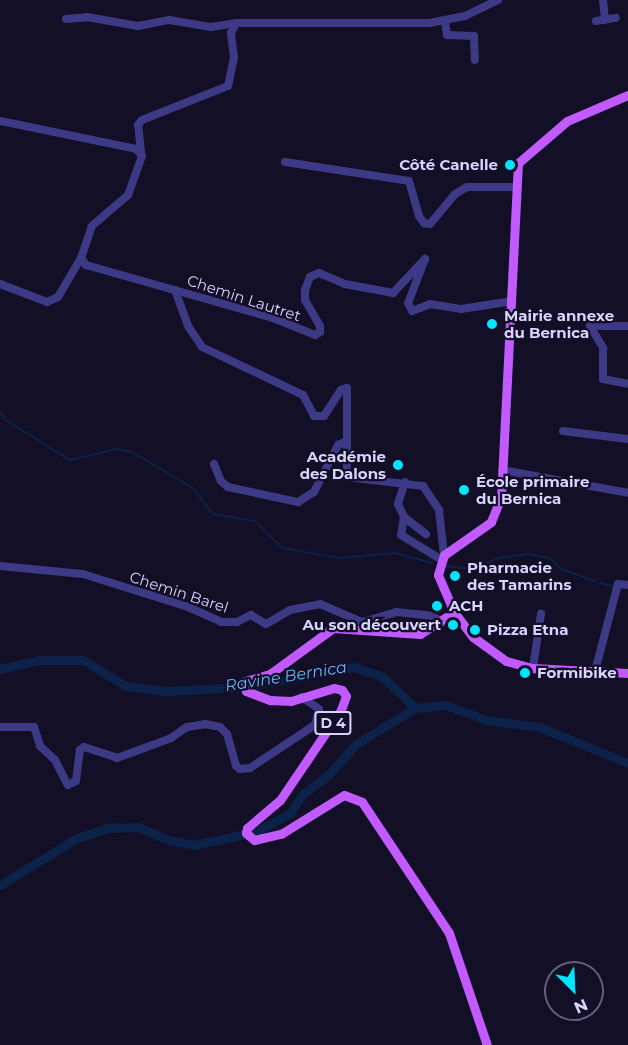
<!DOCTYPE html>
<meta charset="utf-8">
<style>
body{margin:0}
#map{position:relative;width:628px;height:1045px;overflow:hidden;background:#130f26;font-family:Montserrat,sans-serif}
div>[style]{position:absolute}
.stream>*{height:1.5px;margin:-0.75px;padding:0 0.75px;transform-origin:0.75px;border-radius:0.75px;background:#0c2248}
.river>*{height:9px;margin:-4.5px;padding:0 4.5px;transform-origin:4.5px;border-radius:4.5px;background:#0c2248}
.minor>*{height:8px;margin:-4px;padding:0 4px;transform-origin:4px;border-radius:4px;background:#3d3a85}
.major>*{height:9px;margin:-4.5px;padding:0 4.5px;transform-origin:4.5px;border-radius:4.5px;background:#c25bff}
.dots>*{width:16px;height:16px;translate:-50% -50%;box-sizing:border-box;border:3px solid #130f26;border-radius:50%}
span{translate:-50% -50%;white-space:nowrap;text-align:center;line-height:1.15;-webkit-text-stroke:4.5px #130f26;paint-order:stroke}
.shield-label span{padding:2px 4px;background:#130f26;border:2px solid;border-radius:4px;-webkit-text-stroke-width:0}
.shield-label{font-size:14px;color:#d9d4ff;font-weight:700}
.poi-label{font-size:15px;color:#d9d4ff;font-weight:700}
.right{translate:-100% -50%;text-align:right}
.left{translate:0 -50%;text-align:left}
.street-label{font-size:15px;color:#d9d4ff}
.water-label{font-size:16px;color:#62b6ff;font-style:italic}
.north{position:absolute;left:544px;top:961px;width:60px;height:60px;box-sizing:border-box;background:#130f26;border:2px solid #625e7d;border-radius:50%;rotate:156deg;font-size:16px;font-weight:700;line-height:24px;text-align:center;color:#d9d4ff}
.north::after{content:'';display:block;margin:auto;width:21px;height:27px;background:#00e5ff;clip-path:polygon(50% 0,100% 100%,50% 72%,0 100%)}
</style>
<div id="map">
<div class="stream">
<div style="left:0;top:411px;width:11px;rotate:56deg"></div>
<div style="left:6px;top:420px;width:75px;rotate:32deg"></div>
<div style="left:70px;top:460px;width:48px;rotate:-13.2deg"></div>
<div style="left:117px;top:449px;width:15px;rotate:11deg"></div>
<div style="left:132px;top:452px;width:71px;rotate:30.5deg"></div>
<div style="left:193px;top:488px;width:33px;rotate:52deg"></div>
<div style="left:213px;top:514px;width:43px;rotate:9.5deg"></div>
<div style="left:255px;top:521px;width:39px;rotate:44deg"></div>
<div style="left:283px;top:548px;width:59px;rotate:9.8deg"></div>
<div style="left:341px;top:558px;width:54px;rotate:-5.3deg"></div>
<div style="left:395px;top:553px;width:38px;rotate:15deg"></div>
<div style="left:444px;top:566px;width:28px;rotate:6deg"></div>
<div style="left:472px;top:569px;width:29px;rotate:-22deg"></div>
<div style="left:499px;top:558px;width:30px;rotate:-8deg"></div>
<div style="left:529px;top:554px;width:21px;rotate:11deg"></div>
<div style="left:550px;top:558px;width:16px;rotate:43deg"></div>
<div style="left:562px;top:569px;width:35px;rotate:20deg"></div>
<div style="left:600px;top:583px;width:13px;rotate:13deg"></div>
</div>
<div class="river">
<div style="left:0;top:669px;width:39px;rotate:-13deg"></div>
<div style="left:38px;top:660px;width:45px"></div>
<div style="left:83px;top:660px;width:50px;rotate:31.2deg"></div>
<div style="left:126px;top:686px;width:40px;rotate:7.1deg"></div>
<div style="left:166px;top:691px;width:78px;rotate:-2.9deg"></div>
<div style="left:244px;top:687px;width:112px;rotate:-10.3deg"></div>
<div style="left:354px;top:667px;width:31px;rotate:19deg"></div>
<div style="left:383px;top:677px;width:45px;rotate:44.1deg"></div>
<div style="left:415px;top:708px;width:31px;rotate:-6deg"></div>
<div style="left:446px;top:705px;width:43px;rotate:20.6deg"></div>
<div style="left:486px;top:720px;width:53px;rotate:7.5deg"></div>
<div style="left:539px;top:727px;width:96px;rotate:22deg"></div>
<div style="left:0;top:885px;width:90px;rotate:-31.4deg"></div>
<div style="left:77px;top:838px;width:32px;rotate:-18deg"></div>
<div style="left:107px;top:828px;width:31px;rotate:-2deg"></div>
<div style="left:138px;top:827px;width:34px;rotate:23deg"></div>
<div style="left:169px;top:840px;width:25px;rotate:11deg"></div>
<div style="left:194px;top:845px;width:62px;rotate:-12deg"></div>
<div style="left:255px;top:832px;width:40px;rotate:-28deg"></div>
<div style="left:290px;top:813px;width:23px;rotate:-56deg"></div>
<div style="left:303px;top:794px;width:31px;rotate:-37deg"></div>
<div style="left:328px;top:775px;width:42px;rotate:-47.9deg"></div>
<div style="left:356px;top:744px;width:69px;rotate:-31.4deg"></div>
</div>
<div class="minor">
<div style="left:603px;top:0;width:20px;rotate:84deg"></div>
<div style="left:66px;top:19px;width:21px;rotate:-5deg"></div>
<div style="left:87px;top:17px;width:52px;rotate:10deg"></div>
<div style="left:138px;top:26px;width:32px;rotate:-11deg"></div>
<div style="left:169px;top:20px;width:43px;rotate:9.5deg"></div>
<div style="left:211px;top:27px;width:25px;rotate:-9deg"></div>
<div style="left:445px;top:21px;width:14px;rotate:82deg"></div>
<div style="left:447px;top:35px;width:27px;rotate:2deg"></div>
<div style="left:474px;top:36px;width:24px;rotate:88deg"></div>
<div style="left:596px;top:21px;width:20px;rotate:-9deg"></div>
<div style="left:0;top:121px;width:139px;rotate:11.6deg"></div>
<div style="left:136px;top:149px;width:9px;rotate:49deg"></div>
<div style="left:142px;top:156px;width:41px;rotate:109.7deg"></div>
<div style="left:128px;top:195px;width:48px;rotate:139.3deg"></div>
<div style="left:92px;top:226px;width:34px;rotate:109deg"></div>
<div style="left:81px;top:258px;width:45px;rotate:120.5deg"></div>
<div style="left:58px;top:297px;width:12px;rotate:156deg"></div>
<div style="left:47px;top:302px;width:50px;rotate:-159deg"></div>
<div style="left:141px;top:152px;width:27px;rotate:-96deg"></div>
<div style="left:138px;top:125px;width:6px;rotate:-51deg"></div>
<div style="left:142px;top:120px;width:92px;rotate:-21.6deg"></div>
<div style="left:228px;top:86px;width:29px;rotate:-78deg"></div>
<div style="left:234px;top:58px;width:25px;rotate:-97deg"></div>
<div style="left:231px;top:33px;width:11px;rotate:-63deg"></div>
<div style="left:236px;top:23px;width:193px"></div>
<div style="left:429px;top:23px;width:37px;rotate:-11deg"></div>
<div style="left:465px;top:16px;width:37px;rotate:-26deg"></div>
<div style="left:285px;top:162px;width:125px;rotate:8.7deg"></div>
<div style="left:409px;top:181px;width:36px;rotate:74deg"></div>
<div style="left:419px;top:216px;width:9px;rotate:54deg"></div>
<div style="left:424px;top:223px;width:6px;rotate:9deg"></div>
<div style="left:430px;top:224px;width:39px;rotate:-50deg"></div>
<div style="left:455px;top:194px;width:14px;rotate:-30deg"></div>
<div style="left:467px;top:187px;width:49px"></div>
<div style="left:81px;top:258px;width:9px;rotate:54deg"></div>
<div style="left:86px;top:265px;width:194px;rotate:15.8deg"></div>
<div style="left:273px;top:318px;width:45px;rotate:22deg"></div>
<div style="left:315px;top:335px;width:6px;rotate:-31deg"></div>
<div style="left:320px;top:332px;width:6px;rotate:-90deg"></div>
<div style="left:320px;top:326px;width:30px;rotate:-120deg"></div>
<div style="left:305px;top:300px;width:10px;rotate:-90deg"></div>
<div style="left:305px;top:290px;width:14px;rotate:-69deg"></div>
<div style="left:310px;top:277px;width:10px;rotate:-24deg"></div>
<div style="left:319px;top:273px;width:28px;rotate:23deg"></div>
<div style="left:345px;top:284px;width:49px;rotate:10.6deg"></div>
<div style="left:393px;top:293px;width:47px;rotate:-46.7deg"></div>
<div style="left:425px;top:259px;width:47px;rotate:111.1deg"></div>
<div style="left:408px;top:303px;width:9px;rotate:63deg"></div>
<div style="left:412px;top:311px;width:19px;rotate:-21deg"></div>
<div style="left:430px;top:304px;width:31px;rotate:9deg"></div>
<div style="left:461px;top:309px;width:52px;rotate:-8.9deg"></div>
<div style="left:175px;top:290px;width:38px;rotate:70deg"></div>
<div style="left:188px;top:326px;width:25px;rotate:56deg"></div>
<div style="left:202px;top:347px;width:112px;rotate:25.4deg"></div>
<div style="left:303px;top:395px;width:24px;rotate:62deg"></div>
<div style="left:314px;top:416px;width:10px"></div>
<div style="left:324px;top:416px;width:31px;rotate:-57deg"></div>
<div style="left:341px;top:390px;width:6px;rotate:-18deg"></div>
<div style="left:347px;top:388px;width:89px;rotate:90deg"></div>
<div style="left:347px;top:477px;width:77px;rotate:6.8deg"></div>
<div style="left:423px;top:486px;width:29px;rotate:56deg"></div>
<div style="left:439px;top:510px;width:45px;rotate:83.7deg"></div>
<div style="left:628px;top:326px;width:38px;rotate:180deg"></div>
<div style="left:590px;top:326px;width:26px;rotate:59deg"></div>
<div style="left:603px;top:348px;width:31px;rotate:90deg"></div>
<div style="left:603px;top:379px;width:25px;rotate:11deg"></div>
<div style="left:563px;top:431px;width:65px;rotate:7deg"></div>
<div style="left:214px;top:464px;width:18px;rotate:68deg"></div>
<div style="left:221px;top:481px;width:9px;rotate:41deg"></div>
<div style="left:228px;top:487px;width:72px;rotate:12.1deg"></div>
<div style="left:298px;top:502px;width:19px;rotate:-32deg"></div>
<div style="left:314px;top:492px;width:53px;rotate:-62.9deg"></div>
<div style="left:338px;top:445px;width:10px;rotate:-24deg"></div>
<div style="left:502px;top:470px;width:128px;rotate:10.3deg"></div>
<div style="left:405px;top:482px;width:23px;rotate:108deg"></div>
<div style="left:398px;top:504px;width:14px;rotate:65deg"></div>
<div style="left:404px;top:517px;width:28px;rotate:38deg"></div>
<div style="left:404px;top:517px;width:18px;rotate:99deg"></div>
<div style="left:401px;top:535px;width:48px;rotate:31.4deg"></div>
<div style="left:0;top:566px;width:83px;rotate:5.5deg"></div>
<div style="left:83px;top:574px;width:110px;rotate:17.4deg"></div>
<div style="left:188px;top:607px;width:36px;rotate:24deg"></div>
<div style="left:221px;top:622px;width:16px"></div>
<div style="left:237px;top:622px;width:16px;rotate:-27deg"></div>
<div style="left:251px;top:615px;width:17px;rotate:31deg"></div>
<div style="left:266px;top:624px;width:28px;rotate:-30deg"></div>
<div style="left:290px;top:610px;width:31px;rotate:-11deg"></div>
<div style="left:320px;top:604px;width:46px;rotate:23.2deg"></div>
<div style="left:362px;top:622px;width:35px;rotate:-16deg"></div>
<div style="left:396px;top:612px;width:36px;rotate:6deg"></div>
<div style="left:432px;top:616px;width:12px;rotate:31deg"></div>
<div style="left:533px;top:668px;width:55px;rotate:-81.6deg"></div>
<div style="left:595px;top:671px;width:90px;rotate:-75.2deg"></div>
<div style="left:618px;top:584px;width:10px;rotate:6deg"></div>
<div style="left:0;top:727px;width:34px"></div>
<div style="left:34px;top:727px;width:20px;rotate:72deg"></div>
<div style="left:40px;top:746px;width:21px;rotate:43deg"></div>
<div style="left:55px;top:760px;width:28px;rotate:63deg"></div>
<div style="left:68px;top:785px;width:9px;rotate:-27deg"></div>
<div style="left:76px;top:781px;width:31px;rotate:-83deg"></div>
<div style="left:80px;top:750px;width:5px;rotate:-37deg"></div>
<div style="left:84px;top:747px;width:35px;rotate:18deg"></div>
<div style="left:117px;top:758px;width:58px;rotate:-20.3deg"></div>
<div style="left:171px;top:738px;width:19px;rotate:-35deg"></div>
<div style="left:187px;top:727px;width:18px;rotate:-9deg"></div>
<div style="left:205px;top:724px;width:15px;rotate:11deg"></div>
<div style="left:220px;top:727px;width:10px;rotate:45deg"></div>
<div style="left:227px;top:734px;width:33px;rotate:74deg"></div>
<div style="left:236px;top:766px;width:5px;rotate:37deg"></div>
<div style="left:240px;top:769px;width:10px;rotate:-6deg"></div>
<div style="left:250px;top:768px;width:78px;rotate:-33.5deg"></div>
<div style="left:315px;top:725px;width:16px;rotate:-76deg"></div>
<div style="left:319px;top:709px;width:21px;rotate:-145deg"></div>
</div>
<div class="major">
<div style="left:628px;top:95px;width:66px;rotate:156.9deg"></div>
<div style="left:567px;top:121px;width:65px;rotate:139.4deg"></div>
<div style="left:518px;top:163px;width:334px;rotate:92.9deg"></div>
<div style="left:501px;top:497px;width:27px;rotate:112deg"></div>
<div style="left:491px;top:522px;width:57px;rotate:144.9deg"></div>
<div style="left:444px;top:555px;width:21px;rotate:107deg"></div>
<div style="left:438px;top:575px;width:40px;rotate:66.6deg"></div>
<div style="left:454px;top:612px;width:31px;rotate:53deg"></div>
<div style="left:473px;top:637px;width:41px;rotate:36deg"></div>
<div style="left:506px;top:661px;width:28px;rotate:15deg"></div>
<div style="left:533px;top:668px;width:95px;rotate:3deg"></div>
<div style="left:454px;top:612px;width:40px;rotate:147.1deg"></div>
<div style="left:420px;top:634px;width:87px;rotate:-176.1deg"></div>
<div style="left:333px;top:628px;width:78px;rotate:143.9deg"></div>
<div style="left:270px;top:674px;width:26px;rotate:164deg"></div>
<div style="left:245px;top:681px;width:10px;rotate:84deg"></div>
<div style="left:246px;top:691px;width:26px;rotate:21deg"></div>
<div style="left:270px;top:700px;width:21px;rotate:3deg"></div>
<div style="left:291px;top:701px;width:45px;rotate:-16.8deg"></div>
<div style="left:334px;top:688px;width:8px;rotate:14deg"></div>
<div style="left:342px;top:690px;width:7px;rotate:56deg"></div>
<div style="left:346px;top:696px;width:15px;rotate:110deg"></div>
<div style="left:341px;top:710px;width:109px;rotate:124.1deg"></div>
<div style="left:280px;top:800px;width:43px;rotate:139.7deg"></div>
<div style="left:247px;top:828px;width:5px;rotate:101deg"></div>
<div style="left:246px;top:833px;width:11px;rotate:41deg"></div>
<div style="left:254px;top:840px;width:28px;rotate:-13deg"></div>
<div style="left:281px;top:834px;width:74px;rotate:-31.8deg"></div>
<div style="left:344px;top:795px;width:19px;rotate:21deg"></div>
<div style="left:362px;top:802px;width:157px;rotate:56.4deg"></div>
<div style="left:449px;top:933px;width:118px;rotate:71.3deg"></div>
</div>
<div class="dots">
<div style="left:510px;top:165px;background:#00e5ff"></div>
<div style="left:492px;top:324px;background:#00e5ff"></div>
<div style="left:398px;top:465px;background:#00e5ff"></div>
<div style="left:464px;top:490px;background:#00e5ff"></div>
<div style="left:455px;top:576px;background:#00e5ff"></div>
<div style="left:437px;top:606px;background:#00e5ff"></div>
<div style="left:453px;top:625px;background:#00e5ff"></div>
<div style="left:475px;top:630px;background:#00e5ff"></div>
<div style="left:525px;top:673px;background:#00e5ff"></div>
</div>
<div class="shield-label">
<span style="left:333px;top:723px">D 4</span>
</div>
<div class="poi-label">
<span class="right" style="left:498px;top:165px">Côté Canelle</span>
<span class="left" style="left:504px;top:324px">Mairie annexe<br>du Bernica</span>
<span class="right" style="left:386px;top:465px">Académie<br>des Dalons</span>
<span class="left" style="left:476px;top:490px">École primaire<br>du Bernica</span>
<span class="left" style="left:467px;top:576px">Pharmacie<br>des Tamarins</span>
<span class="left" style="left:449px;top:606px">ACH</span>
<span class="right" style="left:441px;top:625px">Au son découvert</span>
<span class="left" style="left:487px;top:630px">Pizza Etna</span>
<span class="left" style="left:537px;top:673px">Formibike</span>
</div>
<div class="street-label">
<span style="left:244px;top:298px;rotate:18deg">Chemin Lautret</span>
<span style="left:179px;top:592px;rotate:18deg">Chemin Barel</span>
</div>
<div class="water-label">
<span style="left:286px;top:677px;rotate:-9deg">Ravine Bernica</span>
</div>
<div class="north">N</div>
</div>
